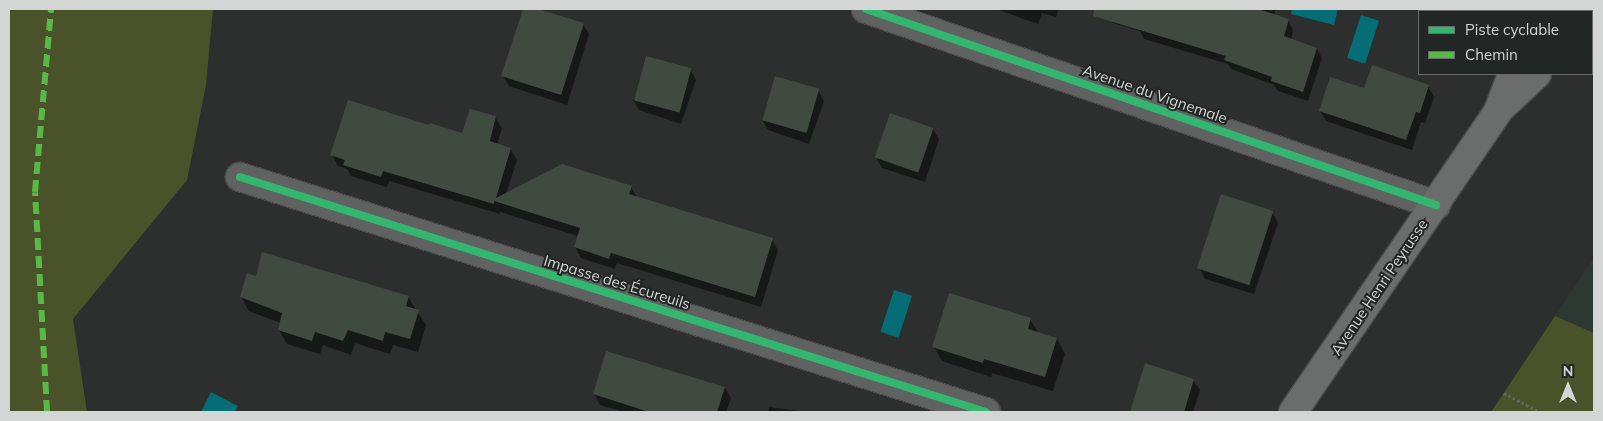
<!DOCTYPE html>
<meta charset="utf-8">
<style>
body{margin:0}
#map{position:relative;width:1603px;height:421px;overflow:hidden;background:#2c2f2d;font-family:Mulish,sans-serif}
div>[style]{position:absolute}
.built>*{inset:0;background:#2e3832}
.green>*{inset:0;background:#495229}
.water>*{inset:0;background:#046d76;transform-origin:0 0}
.shadow>*{inset:0;background:#0007}
.building>*{inset:0;background:#414a40;transform-origin:0 0}
.path>*{height:3px;margin-top:-1.5px;transform-origin:0;background:repeating-linear-gradient(90deg,#656766 0 2.5px,transparent 0 5px)}
.roads{filter:drop-shadow(1px 0 #4b4c4b) drop-shadow(-1px 0 #4b4c4b) drop-shadow(0 1px #4b4c4b) drop-shadow(0 -1px #4b4c4b)}
.street>*{height:28px;margin:-14px;padding:0 14px;transform-origin:14px;border-radius:14px;background:#606161}
.secondary>*{height:28px;margin:-14px;padding:0 14px;transform-origin:14px;border-radius:14px;background:#6b6d6c}
.quiet>*{height:6px;margin-top:-3px;transform-origin:0;background:repeating-linear-gradient(90deg,#58b947 0 12px,transparent 0 18px)}
.cycleway>*{height:8px;margin:-4px;padding:0 4px;transform-origin:4px;border-radius:4px;background:#33b770}
span{translate:-50% -50%;white-space:nowrap;text-align:center;line-height:1.15;-webkit-text-stroke:4px #222624;paint-order:stroke}
.street-label{font-size:15px;color:#d3d6d4}
.frame{position:absolute;inset:0;border:10px solid #d3d6d4;pointer-events:none}
.legend{position:absolute;left:1418px;top:10px;width:175px;height:65px;box-sizing:border-box;background:#222624;border:1px solid #696c6a;margin:0;padding:6px 9px;list-style:none;font-size:15px;color:#d3d6d4}
.legend li{display:flex;align-items:center;gap:10px;height:25px}
.legend b{width:25px;border:1px solid #696c6a}
.north{position:absolute;left:1543px;top:361px;width:50px;height:50px;-webkit-text-stroke:4px #222624;paint-order:stroke;rotate:0deg;font-size:14px;font-weight:700;line-height:20px;text-align:center;color:#d3d6d4}
.north::after{content:'';display:block;margin:auto;width:18px;height:22px;background:#d3d6d4;clip-path:polygon(50% 0,100% 100%,50% 72%,0 100%)}
</style>
<div id="map">
<div class="built">
<div style="clip-path:polygon(1594px 257px,1594px 333px,1555px 316px)"></div>
</div>
<div class="green">
<div style="clip-path:polygon(9px 9px,213px 9px,206px 85px,187px 180px,73px 319px,87px 412px,9px 412px)"></div>
<div style="clip-path:polygon(1555px 316px,1594px 333px,1594px 412px,1491px 412px)"></div>
</div>
<div class="water">
<div style="clip-path:polygon(1292px 9px,1338px 9px,1334px 25px,1291px 14px)"></div>
<div style="left:1361px;top:15px;width:19px;height:45px;rotate:18deg"></div>
<div style="left:894px;top:290px;width:19px;height:44px;rotate:18deg"></div>
<div style="clip-path:polygon(211px 392px,238px 406px,235px 412px,201px 412px)"></div>
</div>
<div class="shadow">
<div style="clip-path:polygon(524px 9px,534px 9px,583px 24px,589px 34px,567px 105px,509px 86px,503px 76px)"></div>
<div style="clip-path:polygon(996px 9px,1059px 9px,1056px 17px,1042px 13px,1038px 24px)"></div>
<div style="clip-path:polygon(1109px 9px,1276px 9px,1274px 15px,1288px 20px,1293px 30px,1291px 40px,1317px 49px,1322px 58px,1308px 101px,1278px 91px,1274px 85px,1231px 69px,1228px 64px,1144px 39px,1140px 31px,1113px 23px,1108px 13px)"></div>
<div style="clip-path:polygon(690px 69px,696px 80px,681px 124px,639px 110px,633px 100px)"></div>
<div style="clip-path:polygon(1428px 86px,1434px 97px,1425px 123px,1421px 122px,1412px 150px,1326px 121px,1320px 111px,1364px 89px)"></div>
<div style="clip-path:polygon(818px 90px,824px 101px,809px 144px,768px 130px,762px 120px)"></div>
<div style="clip-path:polygon(495px 117px,502px 128px,497px 145px,510px 149px,517px 160px,506px 194px,631px 187px,637px 197px,772px 240px,778px 250px,761px 307px,617px 263px,615px 269px,581px 258px,575px 247px,578px 236px,500px 212px,500px 214px,389px 181px,387px 187px,351px 176px,347px 169px,338px 166px,332px 155px,430px 127px,463px 134px)"></div>
<div style="clip-path:polygon(933px 129px,939px 139px,925px 182px,882px 168px,876px 158px)"></div>
<div style="clip-path:polygon(1272px 212px,1278px 223px,1254px 294px,1205px 279px,1199px 267px)"></div>
<div style="clip-path:polygon(256px 277px,408px 297px,426px 325px,418px 352px,393px 345px,390px 354px,355px 343px,351px 355px,323px 345px,320px 354px,287px 344px,279px 330px,281px 323px,249px 311px,241px 297px)"></div>
<div style="clip-path:polygon(1030px 319px,1039px 334px,1057px 339px,1065px 354px,1053px 391px,992px 373px,991px 377px,942px 361px,934px 347px)"></div>
<div style="clip-path:polygon(1193px 380px,1200px 390px,1193px 412px,1133px 412px,1132px 410px)"></div>
<div style="clip-path:polygon(725px 388px,731px 398px,726px 412px,624px 412px,600px 405px,594px 394px)"></div>
<div style="clip-path:polygon(769px 407px,807px 412px,768px 412px)"></div>
</div>
<div class="building">
<div style="clip-path:polygon(523px 9px,538px 9px,584px 23px,561px 95px,501px 76px)"></div>
<div style="clip-path:polygon(1094px 9px,1258px 9px,1289px 19px,1284px 36px,1317px 48px,1303px 92px,1271px 81px,1272px 77px,1224px 60px,1226px 56px,1093px 16px)"></div>
<div style="left:646px;top:56px;width:47px;height:46px;rotate:15deg"></div>
<div style="clip-path:polygon(1372px 65px,1429px 85px,1420px 113px,1416px 112px,1406px 140px,1319px 111px,1330px 77px,1364px 88px)"></div>
<div style="left:775px;top:76px;width:46px;height:46px;rotate:16deg"></div>
<div style="clip-path:polygon(348px 100px,429px 125px,430px 123px,462px 133px,470px 109px,496px 116px,490px 141px,511px 148px,496px 198px,562px 164px,632px 186px,629px 194px,773px 238px,755px 297px,611px 253px,609px 259px,574px 247px,580px 228px,494px 201px,494px 204px,383px 171px,381px 177px,343px 165px,345px 160px,330px 155px)"></div>
<div style="left:890px;top:113px;width:46px;height:47px;rotate:19deg"></div>
<div style="left:1221px;top:194px;width:55px;height:78px;rotate:18deg"></div>
<div style="clip-path:polygon(262px 252px,409px 296px,406px 306px,419px 310px,410px 339px,385px 332px,383px 341px,348px 330px,343px 341px,315px 332px,312px 341px,278px 330px,282px 313px,240px 297px,247px 273px,256px 276px)"></div>
<div style="clip-path:polygon(949px 293px,1031px 318px,1028px 329px,1057px 338px,1045px 377px,984px 359px,983px 363px,932px 347px)"></div>
<div style="clip-path:polygon(606px 351px,725px 387px,717px 412px,649px 412px,593px 394px)"></div>
<div style="clip-path:polygon(1145px 363px,1194px 379px,1184px 412px,1130px 412px)"></div>
</div>
<div class="path">
<div style="left:1462px;top:9px;width:2px;rotate:63deg"></div>
<div style="left:1504px;top:393px;width:40px;rotate:28deg"></div>
</div>
<div class="roads">
<div class="street">
<div style="left:866px;top:9px;width:603px;rotate:18.98deg"></div>
<div style="left:240px;top:177px;width:782px;rotate:17.49deg"></div>
</div>
<div class="secondary">
<div style="left:1549px;top:11px;width:2px;rotate:-63deg"></div>
<div style="left:1581px;top:11px;width:3px;rotate:-45deg"></div>
<div style="left:1504px;top:105px;width:45px;rotate:-43.2deg"></div>
<div style="left:1293px;top:412px;width:364px;rotate:-55.7deg"></div>
<div style="left:1498px;top:111px;width:40px;rotate:-69deg"></div>
</div>
</div>
<div class="quiet">
<div style="left:47px;top:412px;width:220px;rotate:-93.1deg"></div>
<div style="left:35px;top:192px;width:184px;rotate:-85deg"></div>
</div>
<div class="cycleway">
<div style="left:866px;top:9px;width:603px;rotate:18.98deg"></div>
<div style="left:240px;top:177px;width:782px;rotate:17.49deg"></div>
</div>
<div class="street-label">
<span style="left:1155px;top:94px;rotate:19deg">Avenue du Vignemale</span>
<span style="left:617px;top:282px;rotate:17deg">Impasse des Écureuils</span>
<span style="left:1379px;top:287px;rotate:-56deg">Avenue Henri Peyrusse</span>
</div>
<div class="frame"></div>
<ul class="legend">
<li><b style="height:6px;background:#33b770"></b>Piste cyclable</li>
<li><b style="height:6px;background:#58b947"></b>Chemin</li>
</ul>
<div class="north">N</div>
</div>
